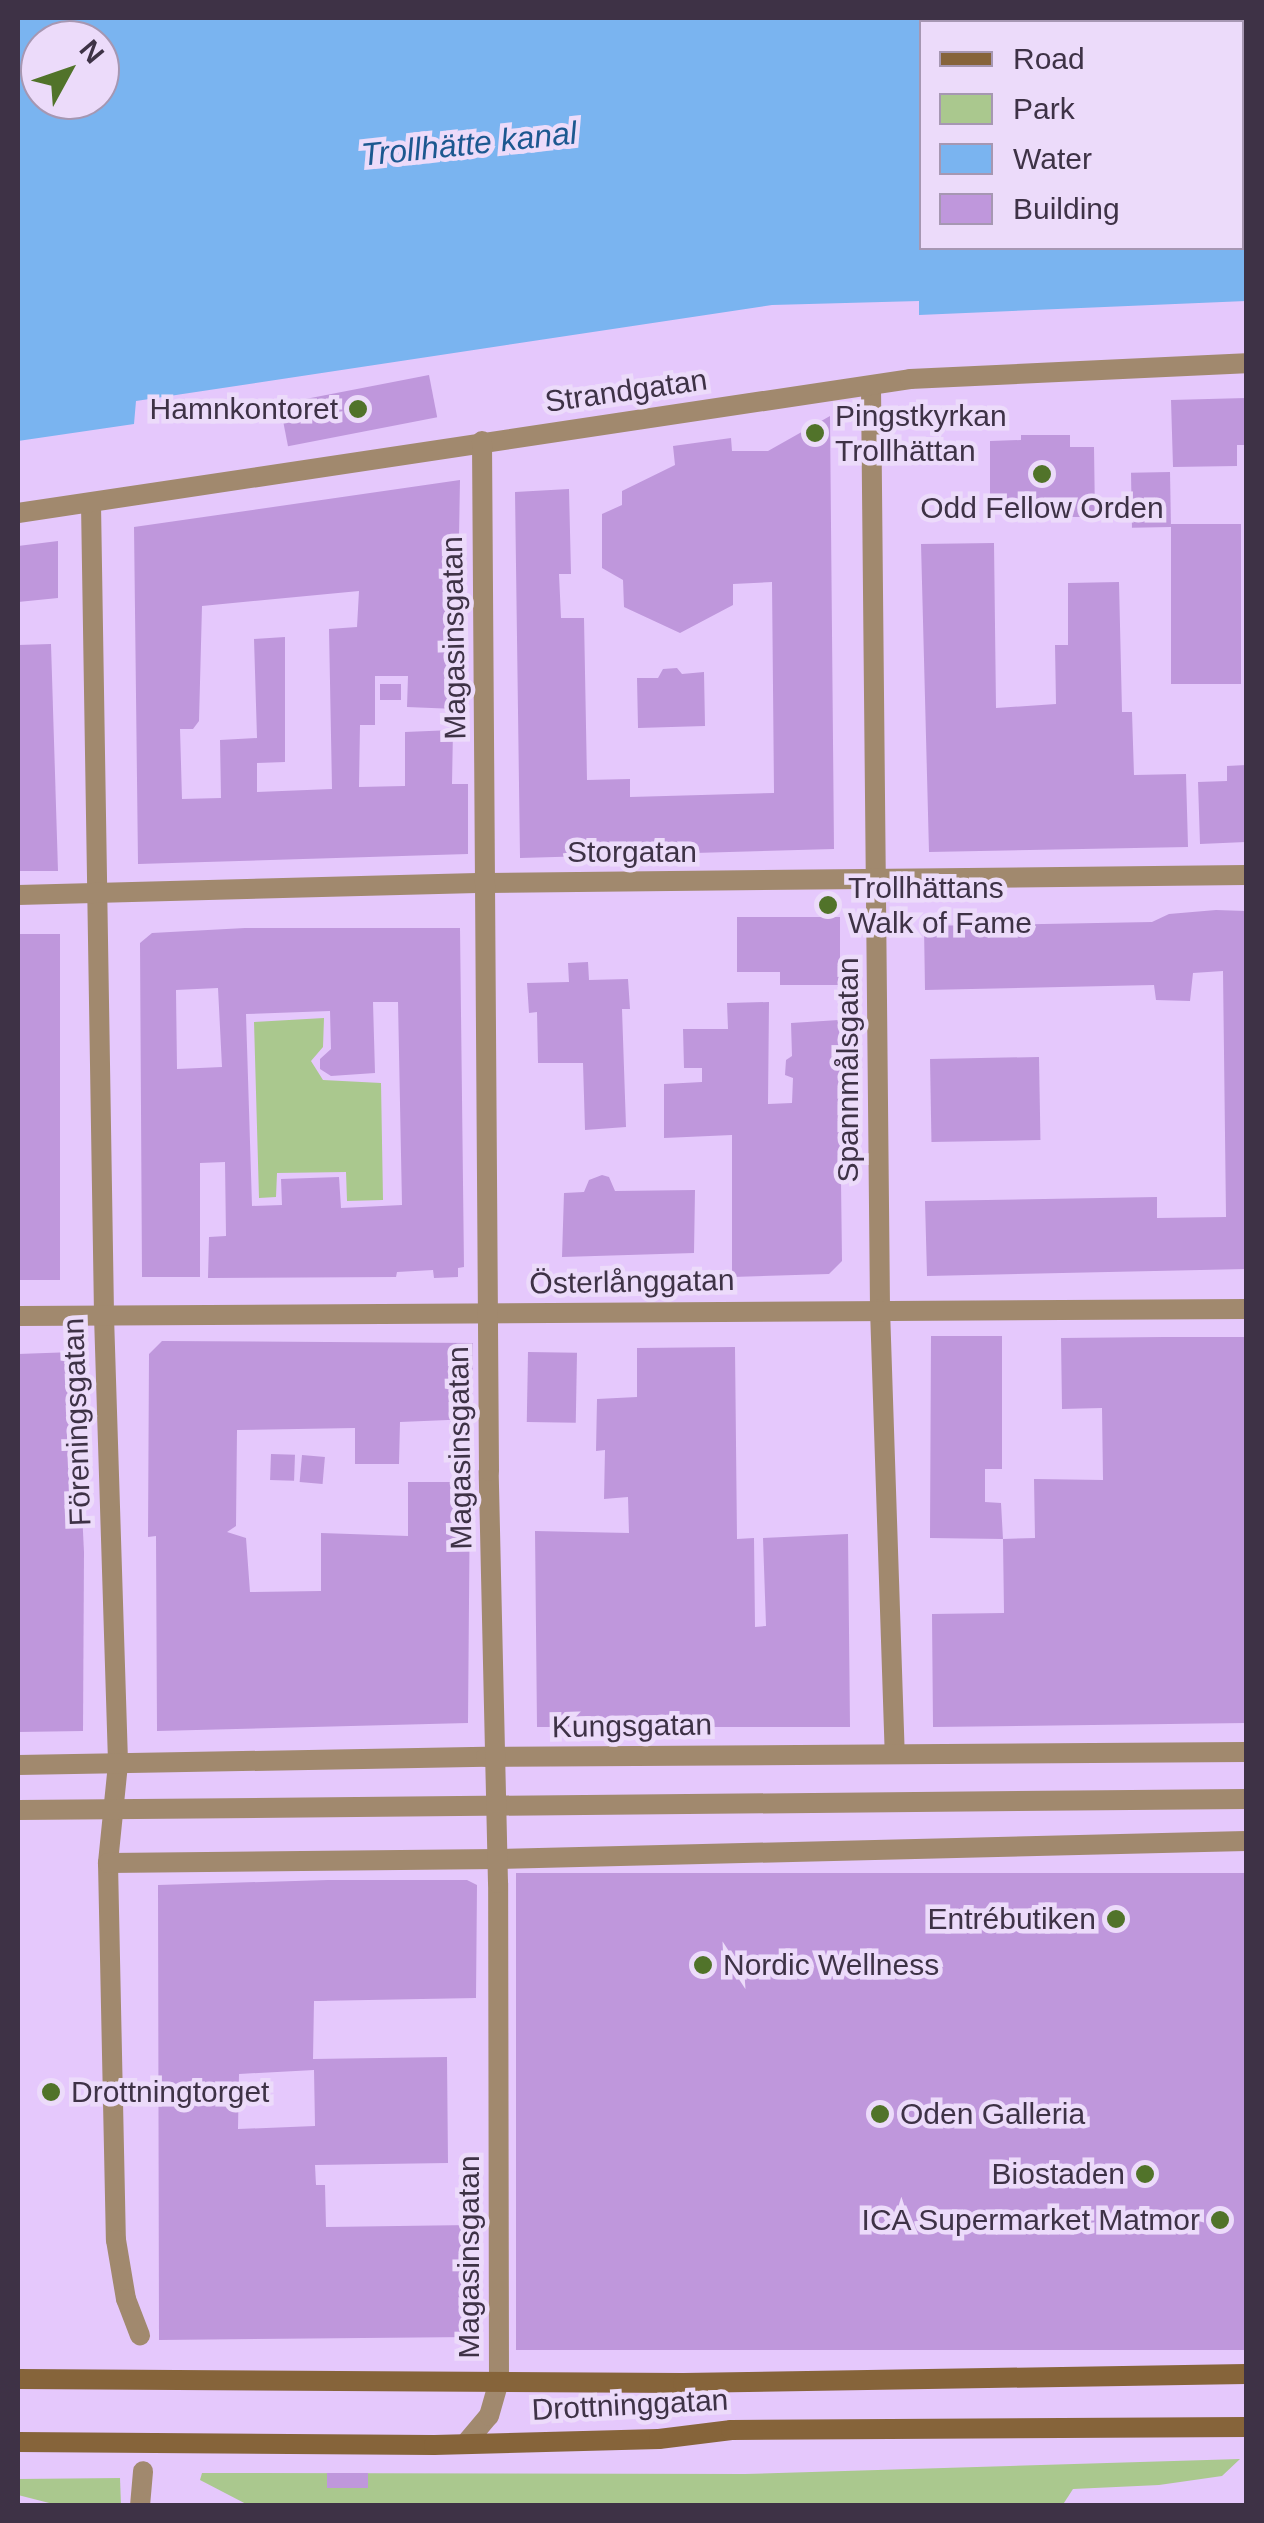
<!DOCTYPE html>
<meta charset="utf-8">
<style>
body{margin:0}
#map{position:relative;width:1264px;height:2523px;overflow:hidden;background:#e5c8fc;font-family:Arial,sans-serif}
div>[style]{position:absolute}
.green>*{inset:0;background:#aac88e}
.water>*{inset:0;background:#7ab4f0}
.building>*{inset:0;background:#bf97dc;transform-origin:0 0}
.street>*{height:20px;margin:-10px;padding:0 10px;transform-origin:10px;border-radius:10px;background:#a1896e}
.secondary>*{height:20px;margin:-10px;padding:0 10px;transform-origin:10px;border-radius:10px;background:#86643a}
.dots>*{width:28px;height:28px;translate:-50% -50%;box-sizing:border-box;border:5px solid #ecdbfa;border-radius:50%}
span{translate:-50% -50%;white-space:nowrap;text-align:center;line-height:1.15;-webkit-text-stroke:9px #ecdbfa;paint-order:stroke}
.street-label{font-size:30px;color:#3e3246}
.poi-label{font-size:30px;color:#3e3246}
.right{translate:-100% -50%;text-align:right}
.left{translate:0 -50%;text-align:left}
.water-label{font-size:32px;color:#1c5890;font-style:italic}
.frame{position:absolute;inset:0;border:20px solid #3e3246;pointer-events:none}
.legend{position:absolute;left:919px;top:20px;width:325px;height:230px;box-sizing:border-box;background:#ecdbfa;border:2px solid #a697b2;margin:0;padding:12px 18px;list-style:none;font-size:30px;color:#3e3246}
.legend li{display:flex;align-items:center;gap:20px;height:50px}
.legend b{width:50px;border:2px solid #a697b2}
.north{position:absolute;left:20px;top:20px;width:100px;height:100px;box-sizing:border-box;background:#ecdbfa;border:2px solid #a697b2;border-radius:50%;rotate:50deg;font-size:28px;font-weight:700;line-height:40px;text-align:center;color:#3e3246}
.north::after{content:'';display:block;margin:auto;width:35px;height:45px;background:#51732a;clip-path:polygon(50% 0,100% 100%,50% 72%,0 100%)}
</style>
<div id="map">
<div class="green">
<div style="clip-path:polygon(324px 1018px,323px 1047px,311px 1061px,323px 1080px,381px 1083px,383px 1200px,347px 1201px,346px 1172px,277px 1173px,276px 1197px,259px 1198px,254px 1022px)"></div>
<div style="clip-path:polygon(1240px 2459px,1222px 2476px,1159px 2485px,1073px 2489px,1062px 2506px,250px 2506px,200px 2480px,202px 2473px,745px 2474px)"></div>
<div style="clip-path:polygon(120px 2478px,121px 2505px,57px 2505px,18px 2495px,18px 2479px)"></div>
</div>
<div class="water">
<div style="clip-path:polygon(evenodd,18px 18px,1246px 18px,1246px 301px,919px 315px,919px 301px,772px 305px,136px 401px,134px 424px,18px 441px,18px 18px,922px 22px,1242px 22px,1242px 248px,922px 248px,922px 22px,18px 18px,40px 40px,100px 40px,100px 100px,40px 100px,40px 40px)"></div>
</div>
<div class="building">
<div style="left:429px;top:375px;width:43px;height:152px;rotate:79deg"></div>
<div style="clip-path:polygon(1246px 398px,1246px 445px,1237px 445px,1237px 466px,1173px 467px,1171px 400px)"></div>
<div style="clip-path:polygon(830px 416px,834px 849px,520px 858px,515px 492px,569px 489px,571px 574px,559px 574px,561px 618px,584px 618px,587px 780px,630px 779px,630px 797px,774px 793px,772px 582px,733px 584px,733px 605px,680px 633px,624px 607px,623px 580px,602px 568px,602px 514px,622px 505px,622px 491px,675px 465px,673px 446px,731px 438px,732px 451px,768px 451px)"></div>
<div style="clip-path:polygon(1021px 435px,1070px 435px,1070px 447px,1094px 447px,1095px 517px,1038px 517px,1038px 502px,990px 502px,990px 441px,1021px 440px)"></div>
<div style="left:1170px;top:472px;width:55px;height:39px;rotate:89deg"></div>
<div style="clip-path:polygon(evenodd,460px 480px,456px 709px,407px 707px,408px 676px,375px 676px,375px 725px,360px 725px,359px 787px,405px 786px,405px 732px,453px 730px,452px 784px,468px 784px,468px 854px,138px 864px,134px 527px,460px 480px,359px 591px,357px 627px,329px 629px,332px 789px,257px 792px,257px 763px,285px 762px,285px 637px,254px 639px,257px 738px,220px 740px,221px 798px,182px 799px,180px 729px,193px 729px,199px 721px,202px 606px,359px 591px)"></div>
<div style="left:1171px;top:524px;width:70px;height:160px"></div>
<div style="clip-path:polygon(58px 541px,58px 598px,18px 602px,18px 546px)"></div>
<div style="clip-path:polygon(994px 543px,996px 708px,1056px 704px,1055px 645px,1068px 645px,1068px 583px,1119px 582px,1122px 712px,1132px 712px,1134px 775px,1186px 774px,1188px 847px,929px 852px,921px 544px)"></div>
<div style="clip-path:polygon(51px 644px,58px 871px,18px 871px,18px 645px)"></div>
<div style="clip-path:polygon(677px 668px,682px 674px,704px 672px,705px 726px,638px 728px,637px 678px,658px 678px,663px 669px)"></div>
<div style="left:380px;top:684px;width:21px;height:16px"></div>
<div style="clip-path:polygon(1246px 765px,1246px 842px,1200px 844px,1198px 782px,1227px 781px,1227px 766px)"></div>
<div style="clip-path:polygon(1216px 910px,1246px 911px,1246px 1269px,927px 1276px,925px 1201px,1157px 1197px,1157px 1218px,1226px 1217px,1223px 971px,1193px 973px,1190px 1001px,1156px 1000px,1154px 985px,925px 990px,924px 926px,1152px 922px,1169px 914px)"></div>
<div style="clip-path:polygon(737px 917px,840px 917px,840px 985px,780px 985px,780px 972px,737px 972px)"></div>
<div style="clip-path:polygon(evenodd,245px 928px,460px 928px,464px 1267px,458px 1268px,458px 1277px,434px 1278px,433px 1270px,397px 1272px,396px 1277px,208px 1278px,209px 1237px,226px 1236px,225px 1162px,200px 1163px,200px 1277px,142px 1277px,140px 943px,152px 933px,245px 928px,218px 988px,222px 1067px,177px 1069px,176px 990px,218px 988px,245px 928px,373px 1002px,398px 1002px,402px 1205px,341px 1208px,339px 1177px,281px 1179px,282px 1205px,252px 1206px,246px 1014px,330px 1011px,331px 1049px,320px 1059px,320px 1069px,331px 1076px,375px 1073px,373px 1002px)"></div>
<div style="left:18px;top:934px;width:42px;height:346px"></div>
<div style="clip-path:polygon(588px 962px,589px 980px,628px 979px,630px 1009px,622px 1009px,626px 1127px,585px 1130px,583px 1063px,538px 1063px,537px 1012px,529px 1013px,527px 983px,569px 982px,568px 963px)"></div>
<div style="clip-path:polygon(769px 1002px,768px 1104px,792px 1103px,793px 1078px,785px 1075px,786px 1060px,792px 1056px,791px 1023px,839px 1020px,842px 1261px,829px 1274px,732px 1277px,732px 1135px,664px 1138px,664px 1084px,702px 1082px,702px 1068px,684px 1068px,683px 1029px,728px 1029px,727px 1003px)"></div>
<div style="left:1039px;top:1057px;width:83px;height:109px;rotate:89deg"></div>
<div style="clip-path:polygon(602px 1175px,609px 1177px,615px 1191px,695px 1190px,694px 1253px,562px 1257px,564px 1193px,584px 1192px,589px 1180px)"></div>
<div style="clip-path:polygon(931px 1336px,1002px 1336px,1002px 1469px,985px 1469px,985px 1502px,1001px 1503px,1003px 1539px,930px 1538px)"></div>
<div style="clip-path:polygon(1164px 1337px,1246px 1337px,1246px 1723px,933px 1727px,932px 1614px,1004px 1613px,1003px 1539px,1035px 1538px,1034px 1479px,1103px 1480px,1102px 1408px,1062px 1409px,1061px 1338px)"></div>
<div style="clip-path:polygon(162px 1341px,473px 1343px,472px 1419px,400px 1422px,399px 1464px,355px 1464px,355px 1428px,237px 1430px,236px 1526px,227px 1532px,246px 1538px,250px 1592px,321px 1591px,321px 1533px,408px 1536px,408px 1482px,470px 1482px,468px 1723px,157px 1731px,156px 1536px,148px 1537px,149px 1354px)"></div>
<div style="clip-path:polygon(735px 1347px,737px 1539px,754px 1538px,755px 1627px,766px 1626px,763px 1538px,848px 1534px,850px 1727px,537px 1727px,535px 1531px,629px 1533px,628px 1497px,604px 1499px,605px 1450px,596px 1451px,597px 1399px,637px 1397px,637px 1348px)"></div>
<div style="clip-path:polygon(74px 1352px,84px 1552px,83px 1731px,18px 1732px,18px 1354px)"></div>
<div style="left:528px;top:1352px;width:49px;height:70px;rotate:1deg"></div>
<div style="left:271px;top:1454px;width:24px;height:26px;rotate:2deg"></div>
<div style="left:302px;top:1455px;width:23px;height:27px;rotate:5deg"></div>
<div style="left:1246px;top:1873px;width:477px;height:730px;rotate:90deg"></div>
<div style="clip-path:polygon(evenodd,328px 1880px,467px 1880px,477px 1885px,476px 1998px,314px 2001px,313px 2059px,447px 2057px,448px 2163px,315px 2165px,316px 2185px,325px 2185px,326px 2227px,471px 2225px,472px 2337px,159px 2340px,158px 1885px,328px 1880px,314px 2070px,315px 2126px,238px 2129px,239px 2074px,314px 2070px)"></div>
<div style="left:368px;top:2473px;width:15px;height:41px;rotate:90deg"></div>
</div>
<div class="street">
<div style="left:871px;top:387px;width:922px;rotate:89.44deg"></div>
<div style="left:880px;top:1309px;width:444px;rotate:88.1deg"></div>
<div style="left:91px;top:504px;width:812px;rotate:89.08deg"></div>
<div style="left:104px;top:1316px;width:448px;rotate:88.2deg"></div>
<div style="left:118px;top:1764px;width:100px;rotate:95.8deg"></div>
<div style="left:108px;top:1863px;width:377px;rotate:88.8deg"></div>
<div style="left:116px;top:2240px;width:60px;rotate:80.4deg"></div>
<div style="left:126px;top:2299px;width:39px;rotate:69deg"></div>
<div style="left:18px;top:513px;width:902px;rotate:-8.54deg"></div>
<div style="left:910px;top:379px;width:336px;rotate:-2.7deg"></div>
<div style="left:18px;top:895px;width:469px;rotate:-1.5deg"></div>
<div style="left:487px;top:883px;width:759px;rotate:-0.6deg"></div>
<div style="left:18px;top:1316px;width:1228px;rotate:-0.33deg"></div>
<div style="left:18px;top:1765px;width:468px;rotate:-1deg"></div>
<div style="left:486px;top:1757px;width:760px;rotate:-0.38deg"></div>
<div style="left:18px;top:1810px;width:1228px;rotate:-0.51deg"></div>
<div style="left:108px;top:1863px;width:390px;rotate:-0.6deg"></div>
<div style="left:498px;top:1859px;width:748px;rotate:-1.38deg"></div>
<div style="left:466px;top:2443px;width:35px;rotate:-50deg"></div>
<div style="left:489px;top:2416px;width:35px;rotate:-74deg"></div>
<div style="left:499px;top:2382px;width:499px;rotate:-90.1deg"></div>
<div style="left:498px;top:1883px;width:412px;rotate:-91.3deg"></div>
<div style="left:489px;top:1471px;width:1030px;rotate:-90.39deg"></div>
<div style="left:140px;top:2506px;width:35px;rotate:-85deg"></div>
</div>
<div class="secondary">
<div style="left:18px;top:2379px;width:665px;rotate:0.34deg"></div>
<div style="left:683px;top:2383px;width:563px;rotate:-0.92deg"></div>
<div style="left:18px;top:2442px;width:416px;rotate:0.4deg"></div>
<div style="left:434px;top:2445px;width:225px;rotate:-1.5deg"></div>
<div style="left:659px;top:2439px;width:73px;rotate:-7.1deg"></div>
<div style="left:731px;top:2430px;width:515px;rotate:-0.33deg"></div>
</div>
<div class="dots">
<div style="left:358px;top:409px;background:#51732a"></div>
<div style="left:815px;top:433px;background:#51732a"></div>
<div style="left:1042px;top:474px;background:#51732a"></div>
<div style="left:828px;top:905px;background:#51732a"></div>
<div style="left:1116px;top:1919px;background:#51732a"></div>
<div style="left:703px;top:1965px;background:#51732a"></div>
<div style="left:51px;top:2092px;background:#51732a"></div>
<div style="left:880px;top:2114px;background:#51732a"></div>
<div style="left:1145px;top:2174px;background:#51732a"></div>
<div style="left:1220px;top:2220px;background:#51732a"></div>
</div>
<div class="street-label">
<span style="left:626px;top:391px;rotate:-8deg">Strandgatan</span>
<span style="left:454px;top:638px;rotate:-91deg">Magasinsgatan</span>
<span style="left:632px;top:852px">Storgatan</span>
<span style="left:848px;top:1070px;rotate:-90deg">Spannmålsgatan</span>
<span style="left:632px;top:1282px;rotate:-1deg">Österlånggatan</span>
<span style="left:77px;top:1422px;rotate:-92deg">Föreningsgatan</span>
<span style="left:460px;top:1448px;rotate:-91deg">Magasinsgatan</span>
<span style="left:632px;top:1726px;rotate:-1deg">Kungsgatan</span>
<span style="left:469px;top:2257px;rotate:-90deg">Magasinsgatan</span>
<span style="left:630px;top:2405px;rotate:-3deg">Drottninggatan</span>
</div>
<div class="poi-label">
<span class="right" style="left:338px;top:409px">Hamnkontoret</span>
<span class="left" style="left:835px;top:433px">Pingstkyrkan<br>Trollhättan</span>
<span style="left:1042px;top:508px">Odd Fellow Orden</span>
<span class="left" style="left:848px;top:905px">Trollhättans<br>Walk of Fame</span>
<span class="right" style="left:1096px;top:1919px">Entrébutiken</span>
<span class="left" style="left:723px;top:1965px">Nordic Wellness</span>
<span class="left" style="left:71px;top:2092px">Drottningtorget</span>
<span class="left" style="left:900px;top:2114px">Oden Galleria</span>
<span class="right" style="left:1125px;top:2174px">Biostaden</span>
<span class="right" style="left:1200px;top:2220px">ICA Supermarket Matmor</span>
</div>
<div class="water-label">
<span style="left:469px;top:144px;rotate:-6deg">Trollhätte kanal</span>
</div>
<div class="frame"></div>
<ul class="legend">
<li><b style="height:12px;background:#86643a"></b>Road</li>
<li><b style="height:28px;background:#aac88e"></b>Park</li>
<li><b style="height:28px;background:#7ab4f0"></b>Water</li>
<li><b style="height:28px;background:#bf97dc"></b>Building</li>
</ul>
<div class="north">N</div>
</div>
